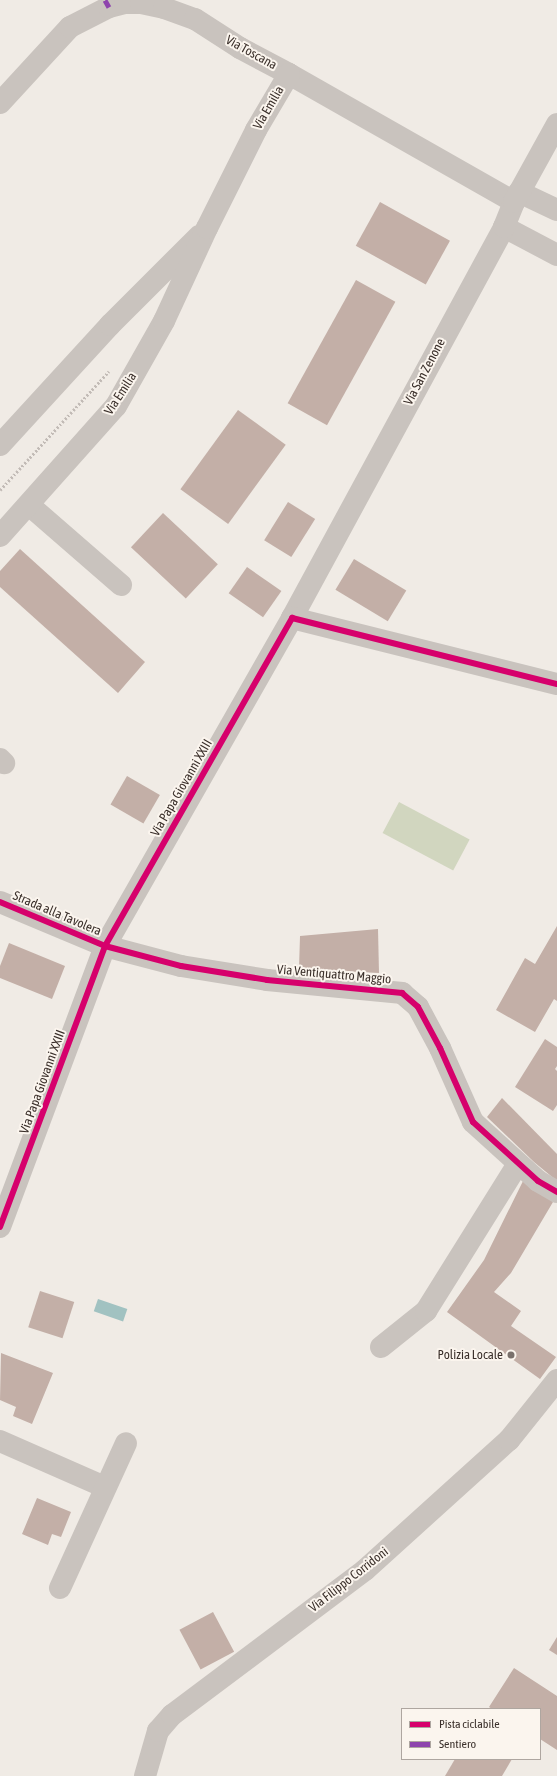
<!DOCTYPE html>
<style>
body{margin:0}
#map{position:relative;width:557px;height:1776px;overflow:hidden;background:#f0ebe5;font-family:"Asap Condensed",sans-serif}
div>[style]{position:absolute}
.green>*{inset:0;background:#d1d6bf;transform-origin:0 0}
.water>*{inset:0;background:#a1c2c1;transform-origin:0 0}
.building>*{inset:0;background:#c3afa7;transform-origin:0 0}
.path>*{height:2.5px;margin-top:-1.25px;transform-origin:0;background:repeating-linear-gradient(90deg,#c2bbb6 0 2px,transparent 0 4px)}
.minor>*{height:22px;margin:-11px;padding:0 11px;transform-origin:11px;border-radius:11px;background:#c9c3be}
.quiet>*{height:5px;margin-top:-2.5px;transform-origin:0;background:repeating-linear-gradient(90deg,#8e44ad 0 10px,transparent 0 15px)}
.cycleway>*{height:6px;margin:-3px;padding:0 3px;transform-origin:3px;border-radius:3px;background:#d6006c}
.dots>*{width:11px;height:11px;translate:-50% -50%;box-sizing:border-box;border:2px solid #fbf5ee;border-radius:50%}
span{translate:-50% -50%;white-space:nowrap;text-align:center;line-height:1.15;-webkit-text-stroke:4px #fbf5ee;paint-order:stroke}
.street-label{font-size:13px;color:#3b302b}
.poi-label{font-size:13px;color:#3b302b}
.right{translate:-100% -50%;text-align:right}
.legend{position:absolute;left:401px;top:1708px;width:140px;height:52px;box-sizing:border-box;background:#fbf5ee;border:1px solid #aea6a0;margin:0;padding:5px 7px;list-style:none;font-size:12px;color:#3b302b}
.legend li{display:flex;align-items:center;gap:8px;height:20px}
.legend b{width:20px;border:1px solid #aea6a0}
</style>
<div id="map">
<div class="green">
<div style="left:399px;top:802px;width:80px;height:35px;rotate:28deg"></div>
</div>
<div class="water">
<div style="left:98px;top:1299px;width:31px;height:13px;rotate:19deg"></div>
</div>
<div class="building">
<div style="left:380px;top:202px;width:80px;height:50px;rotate:29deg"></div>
<div style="left:356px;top:280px;width:45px;height:141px;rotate:29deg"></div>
<div style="left:238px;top:410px;width:59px;height:98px;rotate:36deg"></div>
<div style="left:288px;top:502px;width:32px;height:45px;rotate:32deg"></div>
<div style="left:163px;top:513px;width:75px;height:47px;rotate:43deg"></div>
<div style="clip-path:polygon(20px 549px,145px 662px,118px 693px,0 587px,0 571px)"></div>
<div style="left:354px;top:559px;width:61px;height:36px;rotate:31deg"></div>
<div style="left:247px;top:567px;width:42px;height:32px;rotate:35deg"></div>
<div style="left:127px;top:776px;width:38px;height:33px;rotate:30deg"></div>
<div style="clip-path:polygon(557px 926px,557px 1001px,554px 999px,535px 1032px,496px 1010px,525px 958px,535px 964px)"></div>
<div style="clip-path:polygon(378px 929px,379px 973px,299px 969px,300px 936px)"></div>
<div style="clip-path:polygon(9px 943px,65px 966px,52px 999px,0 978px,0 966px)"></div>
<div style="clip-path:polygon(545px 1039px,557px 1047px,557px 1066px,555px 1069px,557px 1071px,557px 1105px,553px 1111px,515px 1087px)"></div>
<div style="clip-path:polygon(502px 1098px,557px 1154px,557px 1181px,534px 1162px,487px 1117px)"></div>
<div style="clip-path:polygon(524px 1179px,553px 1202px,511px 1273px,494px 1292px,521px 1311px,511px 1326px,556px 1357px,540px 1379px,447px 1312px,484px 1260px)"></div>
<div style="left:40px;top:1291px;width:36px;height:38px;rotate:18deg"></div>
<div style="clip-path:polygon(1px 1353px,53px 1373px,32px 1424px,13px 1416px,16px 1407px,0 1400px)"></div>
<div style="clip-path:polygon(37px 1498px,71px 1512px,61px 1537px,52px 1534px,48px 1545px,22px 1534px)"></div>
<div style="left:213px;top:1612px;width:45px;height:38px;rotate:62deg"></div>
<div style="clip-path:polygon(557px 1637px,557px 1655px,549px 1650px)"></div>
<div style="clip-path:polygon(514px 1668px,557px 1696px,557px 1750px,540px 1739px,540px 1709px,492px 1709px,489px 1707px)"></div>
<div style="clip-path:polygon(455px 1759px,512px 1759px,502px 1776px,445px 1776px)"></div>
</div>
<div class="path">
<div style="left:0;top:490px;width:161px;rotate:-47.5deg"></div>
</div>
<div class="minor">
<div style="left:0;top:103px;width:103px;rotate:-47.4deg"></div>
<div style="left:70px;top:27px;width:44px;rotate:-27.1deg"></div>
<div style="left:109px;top:7px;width:16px;rotate:-14deg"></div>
<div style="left:125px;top:3px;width:16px"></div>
<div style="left:141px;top:3px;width:24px;rotate:12deg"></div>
<div style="left:164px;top:8px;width:33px;rotate:20deg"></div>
<div style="left:195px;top:19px;width:54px;rotate:32.8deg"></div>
<div style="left:240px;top:48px;width:55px;rotate:28deg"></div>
<div style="left:289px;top:74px;width:259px;rotate:29.6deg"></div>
<div style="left:519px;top:192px;width:42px;rotate:25.3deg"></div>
<div style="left:504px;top:227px;width:60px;rotate:27.8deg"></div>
<div style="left:0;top:445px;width:163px;rotate:-47.5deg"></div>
<div style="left:110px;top:325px;width:126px;rotate:-45deg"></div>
<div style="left:29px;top:505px;width:122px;rotate:41deg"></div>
<div style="left:0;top:536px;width:174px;rotate:-48.3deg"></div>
<div style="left:116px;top:406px;width:98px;rotate:-60.5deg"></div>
<div style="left:164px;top:321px;width:102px;rotate:-65.2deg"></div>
<div style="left:207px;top:228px;width:110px;rotate:-63.4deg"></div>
<div style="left:256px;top:130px;width:65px;rotate:-59.5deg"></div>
<div style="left:292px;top:618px;width:445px;rotate:-61.5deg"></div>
<div style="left:504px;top:227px;width:27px;rotate:-68deg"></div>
<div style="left:514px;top:202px;width:89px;rotate:-61.1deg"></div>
<div style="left:0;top:759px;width:6px;rotate:45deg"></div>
<div style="left:0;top:902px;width:114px;rotate:22.7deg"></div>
<div style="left:105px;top:946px;width:79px;rotate:14.7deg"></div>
<div style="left:181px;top:966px;width:87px;rotate:9.2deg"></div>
<div style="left:267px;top:980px;width:136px;rotate:5.5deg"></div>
<div style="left:402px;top:993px;width:21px;rotate:41deg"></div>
<div style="left:418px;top:1007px;width:47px;rotate:61.8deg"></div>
<div style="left:440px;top:1048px;width:81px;rotate:66deg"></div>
<div style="left:473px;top:1122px;width:88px;rotate:42.2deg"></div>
<div style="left:538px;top:1181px;width:22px;rotate:30deg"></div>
<div style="left:0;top:1227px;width:300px;rotate:-69.5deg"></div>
<div style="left:105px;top:946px;width:378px;rotate:-60.3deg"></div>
<div style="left:292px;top:618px;width:273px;rotate:14deg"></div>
<div style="left:381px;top:1347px;width:58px;rotate:-38.7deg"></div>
<div style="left:426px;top:1311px;width:173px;rotate:-58deg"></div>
<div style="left:0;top:1441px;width:115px;rotate:23.7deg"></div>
<div style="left:60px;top:1588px;width:159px;rotate:-65.5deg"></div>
<div style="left:145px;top:1776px;width:47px;rotate:-73.9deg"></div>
<div style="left:158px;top:1731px;width:21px;rotate:-49deg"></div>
<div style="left:172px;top:1715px;width:241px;rotate:-36.9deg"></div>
<div style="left:365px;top:1570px;width:194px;rotate:-42.1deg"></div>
<div style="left:509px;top:1440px;width:77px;rotate:-51.3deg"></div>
</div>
<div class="quiet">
<div style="left:105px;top:0;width:8px;rotate:60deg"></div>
</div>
<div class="cycleway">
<div style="left:0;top:902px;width:114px;rotate:22.7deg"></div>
<div style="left:105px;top:946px;width:79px;rotate:14.7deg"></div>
<div style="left:181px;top:966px;width:87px;rotate:9.2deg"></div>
<div style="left:267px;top:980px;width:136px;rotate:5.5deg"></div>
<div style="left:402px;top:993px;width:21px;rotate:41deg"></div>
<div style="left:418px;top:1007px;width:47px;rotate:61.8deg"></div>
<div style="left:440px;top:1048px;width:81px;rotate:66deg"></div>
<div style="left:473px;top:1122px;width:88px;rotate:42.2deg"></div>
<div style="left:538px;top:1181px;width:22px;rotate:30deg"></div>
<div style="left:0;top:1227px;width:300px;rotate:-69.5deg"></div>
<div style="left:105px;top:946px;width:378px;rotate:-60.3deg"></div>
<div style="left:292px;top:618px;width:273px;rotate:14deg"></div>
</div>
<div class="dots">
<div style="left:511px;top:1355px;background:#7a716c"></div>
</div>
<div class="street-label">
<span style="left:251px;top:53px;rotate:29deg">Via Toscana</span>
<span style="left:269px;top:108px;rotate:-60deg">Via Emilia</span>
<span style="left:425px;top:372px;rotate:-62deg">Via San Zenone</span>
<span style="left:121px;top:394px;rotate:-57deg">Via Emilia</span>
<span style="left:182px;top:788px;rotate:-60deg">Via Papa Giovanni XXIII</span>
<span style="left:57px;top:914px;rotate:23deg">Strada alla Tavolera</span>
<span style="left:334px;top:975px;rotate:5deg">Via Ventiquattro Maggio</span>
<span style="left:43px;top:1082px;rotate:-70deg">Via Papa Giovanni XXIII</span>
<span style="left:349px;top:1580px;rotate:-38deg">Via Filippo Corridoni</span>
</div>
<div class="poi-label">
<span class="right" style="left:503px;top:1355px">Polizia Locale</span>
</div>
<ul class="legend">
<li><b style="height:5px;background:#d6006c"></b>Pista ciclabile</li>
<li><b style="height:5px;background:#8e44ad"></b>Sentiero</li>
</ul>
</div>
